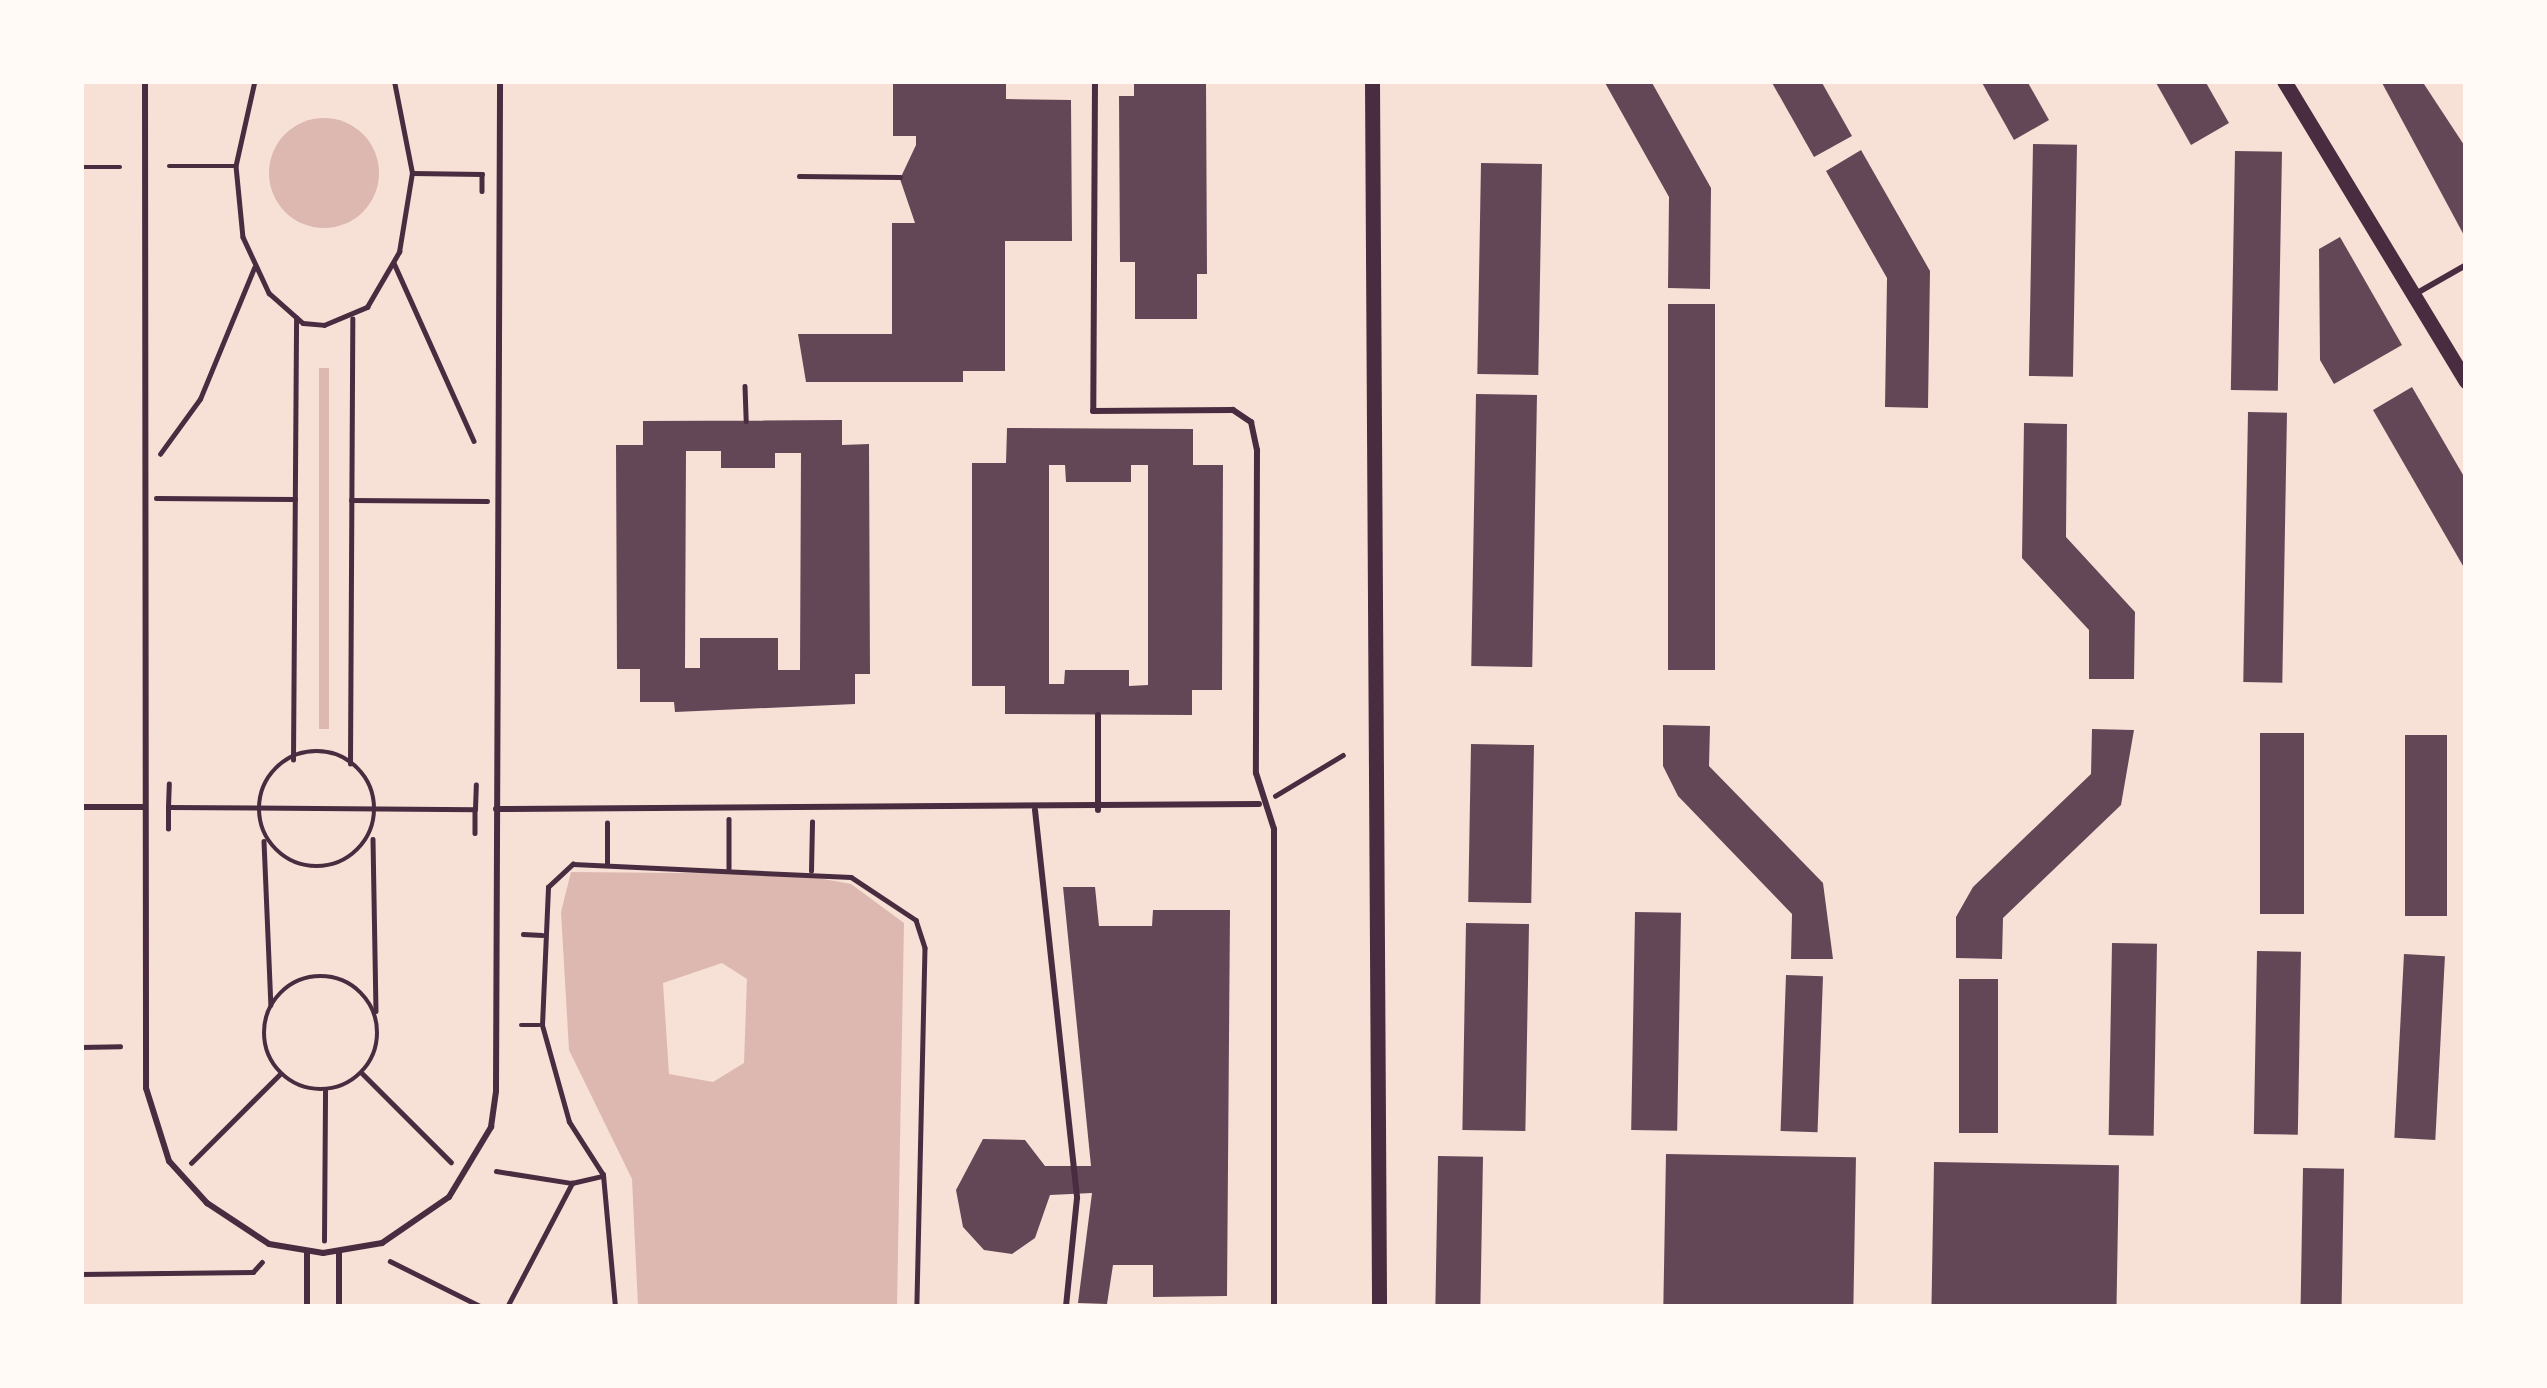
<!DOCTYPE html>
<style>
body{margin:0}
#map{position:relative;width:2547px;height:1388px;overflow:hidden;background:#f7e1d7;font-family:Barlow,sans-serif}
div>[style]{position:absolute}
.water>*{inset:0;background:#dcb8b0;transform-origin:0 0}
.round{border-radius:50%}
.building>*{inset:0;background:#644757;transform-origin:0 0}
.path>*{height:4.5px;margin:-2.25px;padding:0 2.25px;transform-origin:2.25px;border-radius:2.25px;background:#4a2c40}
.path>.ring{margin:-2.25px;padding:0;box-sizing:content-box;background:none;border:4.5px solid #4a2c40;border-radius:50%}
.service>*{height:6px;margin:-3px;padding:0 3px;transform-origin:3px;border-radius:3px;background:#4a2c40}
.tertiary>*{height:15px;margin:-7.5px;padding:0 7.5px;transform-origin:7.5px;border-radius:7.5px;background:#4a2c40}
span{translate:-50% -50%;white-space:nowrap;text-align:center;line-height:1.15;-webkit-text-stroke:12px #fffaf5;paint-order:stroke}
.frame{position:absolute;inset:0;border:84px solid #fffaf5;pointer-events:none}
</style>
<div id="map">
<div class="water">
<div class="round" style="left:269px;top:118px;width:110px;height:110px"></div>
<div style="left:319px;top:368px;width:10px;height:361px"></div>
<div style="clip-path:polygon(evenodd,571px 872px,796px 874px,851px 884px,904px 923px,897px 1307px,638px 1307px,632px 1179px,569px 1050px,561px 912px,571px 872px,722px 963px,747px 979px,744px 1063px,713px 1082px,669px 1074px,663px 983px,722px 963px)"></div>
</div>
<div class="building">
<div style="clip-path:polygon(893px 81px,1006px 81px,1006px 99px,1071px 100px,1072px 241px,1005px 241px,1005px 371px,963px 371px,963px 382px,806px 382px,798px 334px,892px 334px,892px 223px,915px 223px,900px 179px,916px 145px,916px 136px,893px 136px)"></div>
<div style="clip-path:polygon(1134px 81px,1206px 81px,1207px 274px,1197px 274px,1197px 319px,1135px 319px,1135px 262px,1120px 262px,1119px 96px,1134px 96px)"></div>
<div style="clip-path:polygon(1604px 81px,1651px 81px,1711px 188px,1710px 289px,1668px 288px,1669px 197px)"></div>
<div style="clip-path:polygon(1771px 81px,1821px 81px,1852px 136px,1814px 157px)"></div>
<div style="clip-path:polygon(1981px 81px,2027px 81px,2049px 120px,2014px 140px)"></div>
<div style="clip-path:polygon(2155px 81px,2205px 81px,2229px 123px,2191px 145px)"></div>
<div style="clip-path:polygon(2381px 81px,2422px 81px,2466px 148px,2466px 239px)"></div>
<div style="left:2033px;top:144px;width:44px;height:232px;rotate:1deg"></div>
<div style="clip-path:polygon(1861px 150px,1930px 271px,1928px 408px,1885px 407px,1887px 278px,1826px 171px)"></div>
<div style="left:2235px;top:151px;width:47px;height:239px;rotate:1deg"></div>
<div style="left:1481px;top:163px;width:61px;height:211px;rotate:1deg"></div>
<div style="clip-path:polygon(2340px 237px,2402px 345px,2334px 384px,2320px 360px,2319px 249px)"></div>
<div style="left:1668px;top:304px;width:47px;height:366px"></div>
<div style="clip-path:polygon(2412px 387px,2466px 480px,2466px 571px,2373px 410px)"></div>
<div style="left:1476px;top:394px;width:61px;height:272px;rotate:1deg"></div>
<div style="left:2248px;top:412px;width:39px;height:270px;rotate:1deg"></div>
<div style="clip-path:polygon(evenodd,842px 420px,842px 445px,869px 444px,870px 674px,855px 674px,855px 704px,675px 712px,674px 702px,640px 702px,640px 669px,617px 669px,616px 445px,643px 445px,643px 421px,842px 420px,686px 451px,721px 451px,721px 468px,775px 468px,775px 453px,801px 453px,800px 670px,778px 670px,778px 638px,700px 638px,700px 668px,685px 668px,686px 451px)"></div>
<div style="clip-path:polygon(2024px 423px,2067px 424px,2066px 537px,2135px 612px,2134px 679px,2089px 679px,2089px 630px,2022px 558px)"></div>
<div style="clip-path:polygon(evenodd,1007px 428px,1193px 429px,1193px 465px,1223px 465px,1222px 690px,1192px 690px,1192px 715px,1005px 714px,1005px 686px,972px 686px,972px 463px,1006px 463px,1007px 428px,1049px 465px,1065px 465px,1066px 482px,1131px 482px,1131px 465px,1148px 465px,1148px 685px,1129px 686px,1129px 670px,1065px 670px,1064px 684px,1049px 684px,1049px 465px)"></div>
<div style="clip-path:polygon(1663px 725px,1710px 726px,1709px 766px,1823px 883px,1833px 959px,1791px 959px,1792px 914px,1678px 796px,1663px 766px)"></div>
<div style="clip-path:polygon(2092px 729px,2134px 730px,2121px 805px,2003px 918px,2002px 959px,1956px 958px,1956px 917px,1973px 887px,2091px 774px)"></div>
<div style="left:2260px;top:733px;width:44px;height:181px"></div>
<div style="left:2405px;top:735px;width:42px;height:181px"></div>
<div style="left:1471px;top:744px;width:63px;height:158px;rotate:1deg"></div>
<div style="clip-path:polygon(1063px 887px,1095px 887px,1099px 926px,1152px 926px,1153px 910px,1230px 910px,1227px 1296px,1153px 1297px,1153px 1265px,1113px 1265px,1107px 1304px,1078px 1303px,1092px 1193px,1050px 1195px,1035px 1238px,1012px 1254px,984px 1250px,963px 1227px,956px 1190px,983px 1139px,1025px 1140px,1045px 1166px,1091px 1166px)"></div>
<div style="left:1635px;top:912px;width:46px;height:218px;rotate:1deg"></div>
<div style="left:1466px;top:923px;width:63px;height:207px;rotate:1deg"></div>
<div style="left:2112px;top:943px;width:45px;height:192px;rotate:1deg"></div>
<div style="left:2257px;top:951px;width:44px;height:183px;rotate:1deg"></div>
<div style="left:2404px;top:954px;width:41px;height:184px;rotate:3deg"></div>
<div style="left:1786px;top:975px;width:37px;height:156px;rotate:2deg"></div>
<div style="left:1959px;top:979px;width:39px;height:154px"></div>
<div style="left:1666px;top:1154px;width:190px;height:153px;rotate:1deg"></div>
<div style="left:1438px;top:1156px;width:45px;height:151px;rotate:1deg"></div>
<div style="left:1934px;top:1162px;width:185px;height:145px;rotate:1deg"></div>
<div style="left:2303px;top:1168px;width:41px;height:139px;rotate:1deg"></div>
</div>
<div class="path">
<div style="left:255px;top:81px;width:87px;rotate:102.6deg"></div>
<div style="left:236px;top:166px;width:71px;rotate:84.4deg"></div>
<div style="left:243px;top:237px;width:62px;rotate:65.1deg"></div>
<div style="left:269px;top:293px;width:45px;rotate:41.4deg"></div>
<div style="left:303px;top:323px;width:21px;rotate:5deg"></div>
<div style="left:324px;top:325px;width:47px;rotate:-22.7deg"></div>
<div style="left:367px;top:307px;width:64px;rotate:-59.8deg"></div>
<div style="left:399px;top:252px;width:80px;rotate:-80.7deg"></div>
<div style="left:412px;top:173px;width:94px;rotate:-101.1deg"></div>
<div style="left:169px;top:166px;width:67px"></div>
<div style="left:81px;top:167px;width:39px"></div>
<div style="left:412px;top:173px;width:70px;rotate:0.8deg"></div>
<div style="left:482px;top:174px;width:17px;rotate:90deg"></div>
<div style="left:799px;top:176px;width:101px;rotate:0.6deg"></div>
<div style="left:394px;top:263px;width:195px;rotate:65.8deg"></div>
<div style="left:745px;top:386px;width:35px;rotate:88deg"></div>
<div style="left:160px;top:454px;width:68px;rotate:-54deg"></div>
<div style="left:200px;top:399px;width:142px;rotate:-67.6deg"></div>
<div style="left:156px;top:498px;width:139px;rotate:0.4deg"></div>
<div style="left:351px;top:500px;width:136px;rotate:0.4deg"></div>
<div class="ring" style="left:259px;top:751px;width:111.5px;height:111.5px"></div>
<div style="left:293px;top:760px;width:442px;rotate:-89.6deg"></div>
<div style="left:350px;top:764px;width:445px;rotate:-89.7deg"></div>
<div style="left:1275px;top:796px;width:79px;rotate:-31.1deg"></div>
<div style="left:168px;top:807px;width:23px;rotate:-88deg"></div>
<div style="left:475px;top:809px;width:24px;rotate:-88deg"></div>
<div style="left:729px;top:819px;width:49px;rotate:90deg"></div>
<div style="left:168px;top:829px;width:22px;rotate:-90deg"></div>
<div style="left:168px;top:807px;width:307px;rotate:0.4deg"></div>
<div style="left:475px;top:809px;width:24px;rotate:90deg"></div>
<div style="left:373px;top:839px;width:172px;rotate:89deg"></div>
<div style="left:264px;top:841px;width:164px;rotate:87.6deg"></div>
<div style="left:607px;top:865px;width:42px;rotate:-90deg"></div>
<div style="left:811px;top:871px;width:49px;rotate:-88.8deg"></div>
<div style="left:523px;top:934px;width:19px;rotate:3deg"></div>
<div class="ring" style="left:264px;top:976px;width:109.5px;height:109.5px"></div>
<div style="left:521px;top:1025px;width:18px"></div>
<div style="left:81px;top:1047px;width:39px;rotate:-1deg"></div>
<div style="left:362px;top:1073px;width:126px;rotate:45deg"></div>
<div style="left:191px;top:1163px;width:126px;rotate:-45deg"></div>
<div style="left:496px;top:1171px;width:77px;rotate:9deg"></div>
<div style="left:572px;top:1183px;width:31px;rotate:-13deg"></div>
<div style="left:324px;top:1241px;width:150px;rotate:-89.6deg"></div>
<div style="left:390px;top:1261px;width:103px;rotate:26.6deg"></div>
<div style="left:81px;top:1274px;width:172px;rotate:-0.7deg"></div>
<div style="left:253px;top:1272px;width:13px;rotate:-48deg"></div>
<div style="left:507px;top:1307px;width:140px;rotate:-62.3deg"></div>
<div style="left:615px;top:1307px;width:133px;rotate:-95.2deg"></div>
<div style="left:603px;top:1175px;width:63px;rotate:-122.7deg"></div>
<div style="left:569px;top:1122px;width:101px;rotate:-105.6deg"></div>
<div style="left:542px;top:1025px;width:138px;rotate:-87.5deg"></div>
<div style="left:548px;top:887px;width:34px;rotate:-43deg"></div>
<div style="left:573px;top:864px;width:278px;rotate:2.7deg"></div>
<div style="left:851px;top:877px;width:78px;rotate:33.5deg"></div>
<div style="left:916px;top:920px;width:29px;rotate:72deg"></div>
<div style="left:925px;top:948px;width:359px;rotate:91.3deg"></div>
</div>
<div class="service">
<div style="left:145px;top:81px;width:1007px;rotate:89.94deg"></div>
<div style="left:146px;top:1088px;width:77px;rotate:72.5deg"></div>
<div style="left:169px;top:1161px;width:57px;rotate:47.9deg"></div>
<div style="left:207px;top:1203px;width:74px;rotate:33.5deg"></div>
<div style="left:269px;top:1244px;width:55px;rotate:9.5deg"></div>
<div style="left:323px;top:1253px;width:60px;rotate:-9.6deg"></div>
<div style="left:382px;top:1243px;width:81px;rotate:-34.5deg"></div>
<div style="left:449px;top:1197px;width:82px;rotate:-59deg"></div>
<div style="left:491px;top:1127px;width:36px;rotate:-82deg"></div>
<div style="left:496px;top:1091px;width:1010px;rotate:-89.77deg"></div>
<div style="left:1095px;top:81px;width:330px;rotate:90.3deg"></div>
<div style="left:1093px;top:411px;width:140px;rotate:-0.4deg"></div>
<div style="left:1233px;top:410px;width:22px;rotate:34deg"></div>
<div style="left:1251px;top:422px;width:29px;rotate:78deg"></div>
<div style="left:1257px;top:450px;width:323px;rotate:90.2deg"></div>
<div style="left:1256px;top:773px;width:59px;rotate:72.2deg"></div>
<div style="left:1274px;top:829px;width:478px;rotate:90deg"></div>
<div style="left:2417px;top:293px;width:56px;rotate:-29.7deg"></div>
<div style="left:81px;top:807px;width:62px"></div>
<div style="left:496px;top:809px;width:763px;rotate:-0.38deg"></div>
<div style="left:1035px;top:810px;width:390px;rotate:83.8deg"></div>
<div style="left:1077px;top:1198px;width:110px;rotate:95.8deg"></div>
<div style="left:1098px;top:810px;width:95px;rotate:-90deg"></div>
<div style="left:307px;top:1307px;width:55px;rotate:-90deg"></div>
<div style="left:339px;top:1307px;width:54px;rotate:-90deg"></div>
</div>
<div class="tertiary">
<div style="left:1372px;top:81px;width:1226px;rotate:89.67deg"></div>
<div style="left:2284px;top:81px;width:351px;rotate:58.8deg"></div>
</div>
<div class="frame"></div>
</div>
